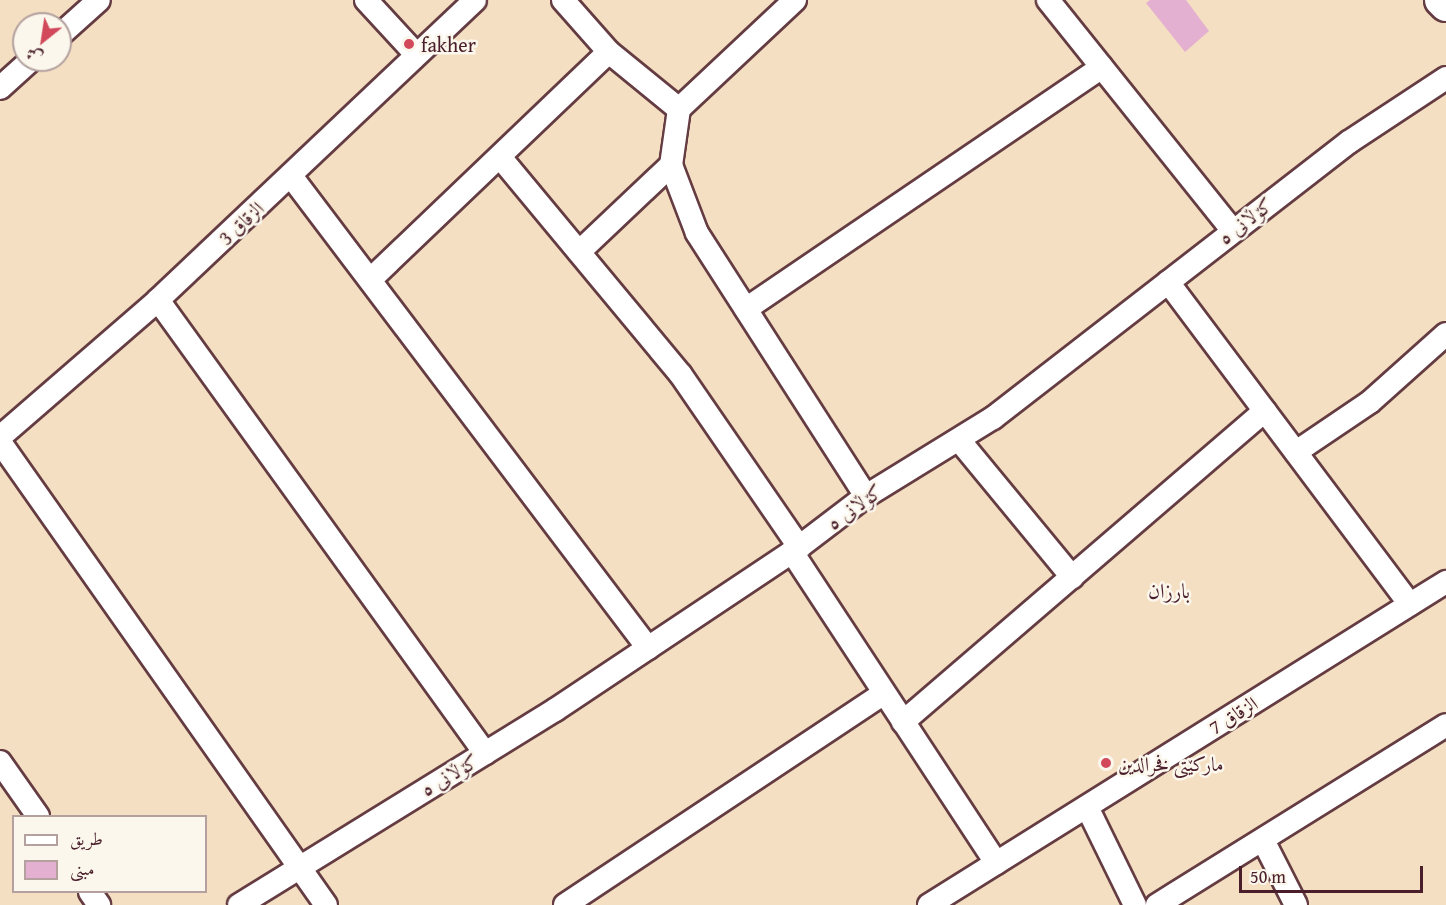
<!DOCTYPE html>
<meta charset="utf-8">
<style>
body{margin:0}
#map{position:relative;width:1446px;height:905px;overflow:hidden;background:#f4dfc2;font-family:"Gentium Book Plus",Amiri,serif}
div>[style]{position:absolute}
.building>*{inset:0;background:#e4b0d1}
.roads{filter:drop-shadow(2px 0 #643c42) drop-shadow(-2px 0 #643c42) drop-shadow(0 2px #643c42) drop-shadow(0 -2px #643c42)}
.street>*{height:22px;margin:-11px;padding:0 11px;transform-origin:11px;border-radius:11px;background:#fff}
.secondary>*{height:32px;margin:-16px;padding:0 16px;transform-origin:16px;border-radius:16px;background:#fff}
.dots>*{width:16px;height:16px;translate:-50% -50%;box-sizing:border-box;border:3px solid #fbf7ec;border-radius:50%}
span{translate:-50% -50%;white-space:nowrap;text-align:center;line-height:1.15;-webkit-text-stroke:5px #fbf7ec;paint-order:stroke}
.poi-label{font-size:20px;color:#4a1f2b}
.left{translate:0 -50%;text-align:left}
.street-label{font-size:20px;color:#4a1f2b}
.neighbourhood-label{font-size:21px;color:#4a1f2b}
.legend{position:absolute;left:12px;top:815px;width:195px;height:78px;box-sizing:border-box;background:#fbf7ec;border:2px solid #b4a19f;margin:0;padding:8px 10px;list-style:none;font-size:18px;color:#4a1f2b}
.legend li{display:flex;align-items:center;gap:12px;height:30px}
.legend b{width:30px;border:2px solid #b4a19f}
.north{position:absolute;left:12px;top:12px;width:60px;height:60px;box-sizing:border-box;background:#fbf7ec;border:2px solid #b4a19f;border-radius:50%;rotate:210deg;font-size:16px;font-weight:700;line-height:24px;text-align:center;color:#4a1f2b}
.north::after{content:'';display:block;margin:auto;width:21px;height:27px;background:#d1495b;clip-path:polygon(50% 0,100% 100%,50% 72%,0 100%)}
.scale{position:absolute;left:1239px;top:866px;width:184px;height:27px;box-sizing:border-box;border:3px solid #4a1f2b;border-top:0;padding-left:8px;font-size:18px;line-height:21px;white-space:nowrap;color:#4a1f2b;-webkit-text-stroke:4px #fbf7ec;paint-order:stroke}
</style>
<div id="map">
<div class="building">
<div style="clip-path:polygon(1150px 0,1186px 0,1209px 31px,1185px 52px,1146px 3px)"></div>
</div>
<div class="roads">
<div class="street">
<div style="left:366px;top:0;width:71px;rotate:47.3deg"></div>
<div style="left:563px;top:0;width:69px;rotate:48.5deg"></div>
<div style="left:609px;top:52px;width:90px;rotate:39.2deg"></div>
<div style="left:795px;top:0;width:159px;rotate:136.8deg"></div>
<div style="left:679px;top:109px;width:57px;rotate:98.1deg"></div>
<div style="left:671px;top:165px;width:73px;rotate:69.1deg"></div>
<div style="left:697px;top:233px;width:313px;rotate:57.3deg"></div>
<div style="left:1048px;top:0;width:295px;rotate:51.3deg"></div>
<div style="left:60px;top:35px;width:52px;rotate:-41.9deg"></div>
<div style="left:0;top:88px;width:42px;rotate:-42.1deg"></div>
<div style="left:500px;top:157px;width:283px;rotate:50.3deg"></div>
<div style="left:681px;top:375px;width:209px;rotate:55.5deg"></div>
<div style="left:291px;top:176px;width:592px;rotate:52.9deg"></div>
<div style="left:579px;top:252px;width:127px;rotate:-43.4deg"></div>
<div style="left:370px;top:280px;width:330px;rotate:-43.7deg"></div>
<div style="left:1168px;top:282px;width:403px;rotate:53.1deg"></div>
<div style="left:158px;top:300px;width:559px;rotate:54.18deg"></div>
<div style="left:746px;top:309px;width:430px;rotate:-34.2deg"></div>
<div style="left:0;top:437px;width:209px;rotate:-40.9deg"></div>
<div style="left:158px;top:300px;width:436px;rotate:-43.4deg"></div>
<div style="left:959px;top:440px;width:178px;rotate:50.5deg"></div>
<div style="left:0;top:442px;width:566px;rotate:54.85deg"></div>
<div style="left:1296px;top:452px;width:89px;rotate:-34deg"></div>
<div style="left:1370px;top:402px;width:102px;rotate:-41.8deg"></div>
<div style="left:792px;top:552px;width:372px;rotate:56.7deg"></div>
<div style="left:903px;top:722px;width:477px;rotate:-40.7deg"></div>
<div style="left:0;top:762px;width:66px;rotate:54.9deg"></div>
<div style="left:1087px;top:807px;width:109px;rotate:63.9deg"></div>
<div style="left:1263px;top:840px;width:73px;rotate:63.1deg"></div>
<div style="left:90px;top:892px;width:16px;rotate:55deg"></div>
<div style="left:239px;top:905px;width:371px;rotate:-31.7deg"></div>
<div style="left:555px;top:710px;width:293px;rotate:-33.7deg"></div>
<div style="left:799px;top:547px;width:84px;rotate:-37.3deg"></div>
<div style="left:866px;top:496px;width:149px;rotate:-31.6deg"></div>
<div style="left:993px;top:418px;width:450px;rotate:-37.8deg"></div>
<div style="left:1349px;top:142px;width:116px;rotate:-33.4deg"></div>
<div style="left:565px;top:905px;width:383px;rotate:-33.6deg"></div>
<div style="left:929px;top:905px;width:610px;rotate:-32deg"></div>
<div style="left:1157px;top:905px;width:340px;rotate:-31.9deg"></div>
</div>
<div class="secondary">
<div style="left:1441px;top:0;width:7px;rotate:45deg"></div>
</div>
</div>
<div class="dots">
<div style="left:409px;top:44px;background:#d1495b"></div>
<div style="left:1106px;top:763px;background:#d1495b"></div>
</div>
<div class="poi-label">
<span class="left" style="left:421px;top:44px">fakher</span>
<span class="left" style="left:1118px;top:763px">مارکێتی فخرالدین</span>
</div>
<div class="street-label">
<span style="left:1245px;top:221px;rotate:-38deg">کۆڵانی ٥</span>
<span style="left:241px;top:223px;rotate:-43deg">الزقاق 3</span>
<span style="left:854px;top:507px;rotate:-36deg">کۆڵانی ٥</span>
<span style="left:1233px;top:715px;rotate:-32deg">الزقاق 7</span>
<span style="left:449px;top:775px;rotate:-31deg">کۆڵانی ٥</span>
</div>
<div class="neighbourhood-label">
<span style="left:1169px;top:591px">بارزان</span>
</div>
<ul class="legend">
<li><b style="height:8px;background:#fff"></b>طريق</li>
<li><b style="height:16px;background:#e4b0d1"></b>مبنى</li>
</ul>
<div class="north">ش</div>
<div class="scale">50 m</div>
</div>
